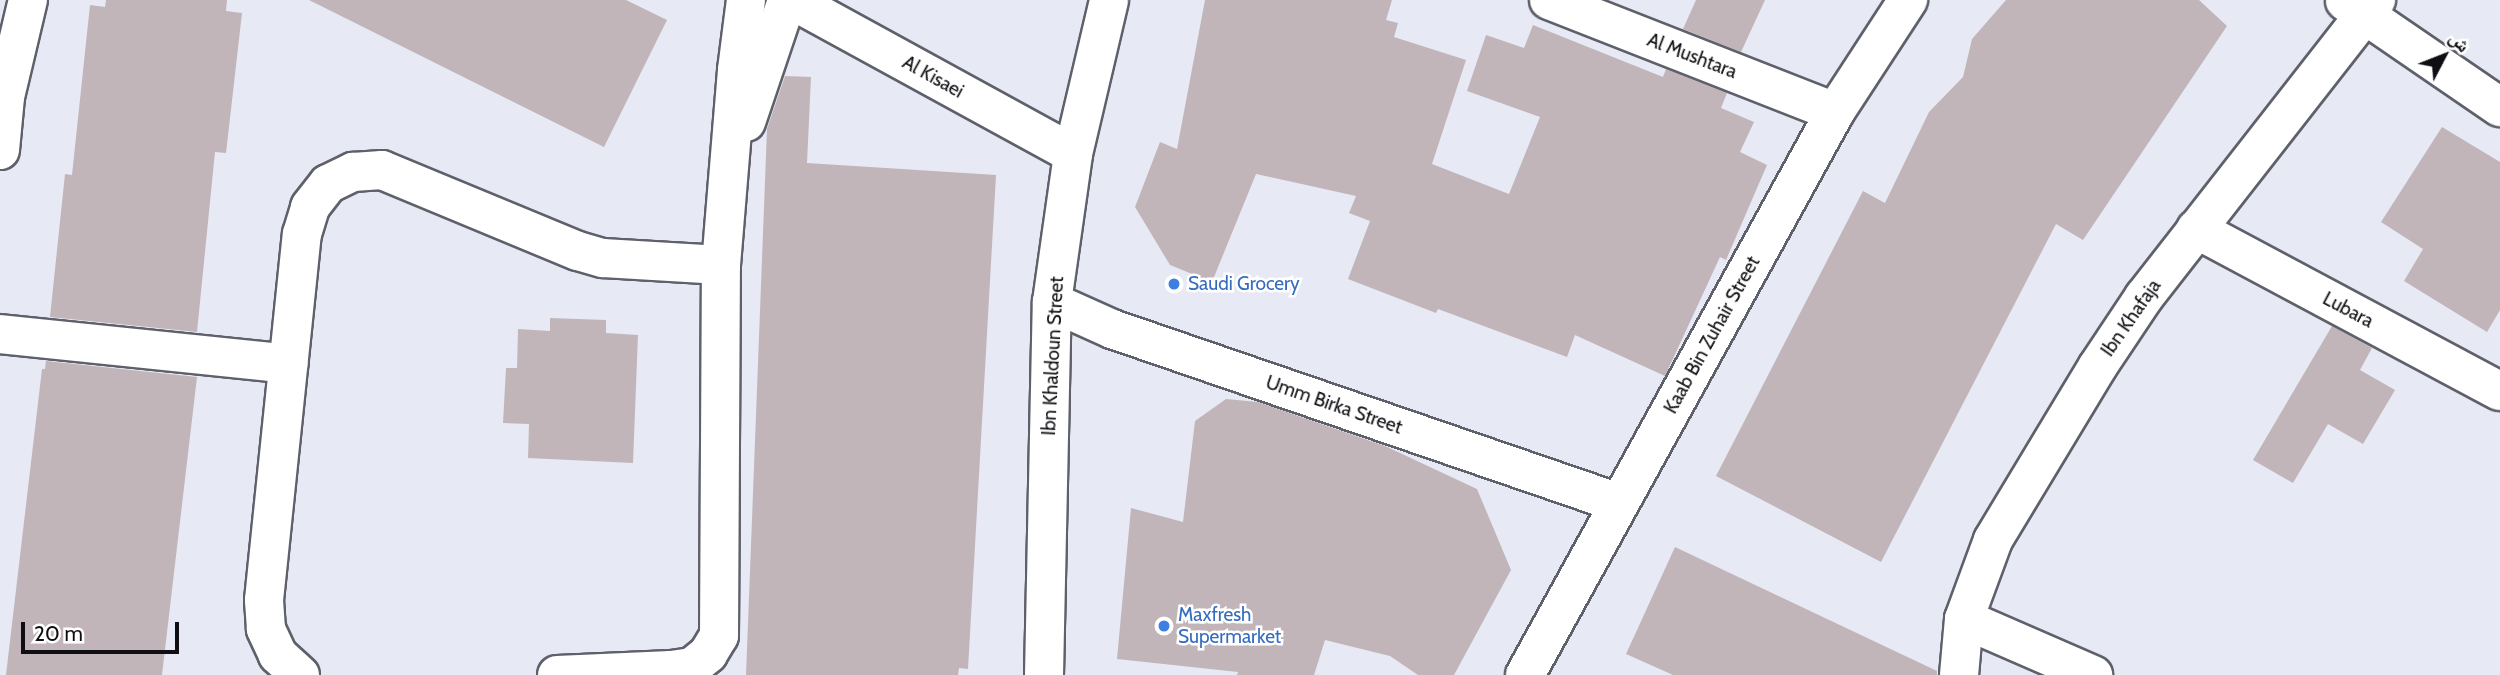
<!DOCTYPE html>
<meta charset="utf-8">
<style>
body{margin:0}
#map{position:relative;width:2500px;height:675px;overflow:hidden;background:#e7e9f4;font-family:Cabin,"Noto Naskh Arabic",sans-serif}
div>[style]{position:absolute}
.building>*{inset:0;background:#c1b5ba}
.roads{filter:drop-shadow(2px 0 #5e606a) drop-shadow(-2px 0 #5e606a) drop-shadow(0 2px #5e606a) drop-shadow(0 -2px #5e606a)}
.minor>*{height:38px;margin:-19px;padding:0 19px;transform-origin:19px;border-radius:19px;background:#fff}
.dots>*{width:19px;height:19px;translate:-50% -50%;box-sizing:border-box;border:4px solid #fff;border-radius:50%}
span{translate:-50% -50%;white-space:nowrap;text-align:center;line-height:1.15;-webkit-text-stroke:5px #fff;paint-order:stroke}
.street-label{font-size:19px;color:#0f0f13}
.shop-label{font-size:19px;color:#366cbe}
.left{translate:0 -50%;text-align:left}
.north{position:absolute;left:2409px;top:21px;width:70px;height:70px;-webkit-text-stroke:5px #fff;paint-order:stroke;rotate:48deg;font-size:19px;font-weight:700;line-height:28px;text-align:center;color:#0f0f13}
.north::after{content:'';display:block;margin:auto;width:24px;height:32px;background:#0f0f13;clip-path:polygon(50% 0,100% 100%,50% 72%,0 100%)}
.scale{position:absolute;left:21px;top:622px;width:158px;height:32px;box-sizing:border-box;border:4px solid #0f0f13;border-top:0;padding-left:9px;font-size:21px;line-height:24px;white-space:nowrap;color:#0f0f13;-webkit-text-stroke:5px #fff;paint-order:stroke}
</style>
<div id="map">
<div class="building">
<div style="clip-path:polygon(106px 0,227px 0,226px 11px,242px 13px,226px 153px,215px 152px,197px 332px,50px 317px,65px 174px,72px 175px,90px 5px,105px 7px)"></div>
<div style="clip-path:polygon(309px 0,626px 0,667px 20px,604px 147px)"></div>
<div style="clip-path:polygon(1205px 0,1392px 0,1386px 20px,1398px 23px,1394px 37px,1466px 60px,1432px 164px,1509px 194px,1540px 117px,1467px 91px,1486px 35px,1524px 48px,1533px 25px,1663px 77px,1666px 69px,1727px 93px,1721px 108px,1754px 122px,1740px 152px,1767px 165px,1726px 260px,1720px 257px,1665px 376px,1575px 335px,1567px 357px,1438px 309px,1436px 313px,1348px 279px,1370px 221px,1349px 213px,1356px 196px,1256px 174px,1212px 282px,1170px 265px,1135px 207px,1160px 142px,1177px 149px)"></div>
<div style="clip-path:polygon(1696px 0,1765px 0,1741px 52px,1683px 29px)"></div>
<div style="clip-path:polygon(2006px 0,2199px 0,2227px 26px,2083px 240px,2056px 224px,1881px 562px,1716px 476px,1863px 191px,1885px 203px,1929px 112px,1963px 77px,1972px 39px)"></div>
<div style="clip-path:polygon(785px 76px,811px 77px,807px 163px,996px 175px,968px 669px,959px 668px,958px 675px,746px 675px,767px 129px)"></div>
<div style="clip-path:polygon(2442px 127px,2500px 162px,2500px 310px,2487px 332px,2404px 281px,2423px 249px,2381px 222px)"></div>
<div style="clip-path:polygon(550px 318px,606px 320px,606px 333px,638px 335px,633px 463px,528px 458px,529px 424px,503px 423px,506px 368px,517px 368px,518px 329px,550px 331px)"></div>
<div style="clip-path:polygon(2332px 326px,2372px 348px,2360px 370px,2395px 390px,2363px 444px,2328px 424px,2293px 483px,2253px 460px)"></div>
<div style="clip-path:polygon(46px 361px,197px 377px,162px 675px,6px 675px,42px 369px,45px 369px)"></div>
<div style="clip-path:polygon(1226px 399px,1258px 402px,1385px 446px,1477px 489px,1511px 570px,1454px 675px,1418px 675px,1390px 656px,1325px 640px,1314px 675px,1237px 675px,1238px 672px,1117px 659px,1131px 508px,1183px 522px,1195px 421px)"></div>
<div style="clip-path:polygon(1675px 547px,1937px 671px,1937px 675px,1673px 675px,1626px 654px)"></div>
</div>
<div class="roads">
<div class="minor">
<div style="left:792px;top:0;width:320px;rotate:28.7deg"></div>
<div style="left:1549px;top:0;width:307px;rotate:21.4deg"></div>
<div style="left:2345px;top:1px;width:188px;rotate:34.4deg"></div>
<div style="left:746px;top:122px;width:129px;rotate:-71.4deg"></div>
<div style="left:0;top:150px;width:53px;rotate:-84.6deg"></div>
<div style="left:5px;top:97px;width:100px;rotate:-76.7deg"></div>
<div style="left:2196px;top:229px;width:344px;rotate:28.1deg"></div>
<div style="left:1052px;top:302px;width:66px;rotate:24.2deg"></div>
<div style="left:1112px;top:329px;width:536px;rotate:18.94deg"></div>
<div style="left:0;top:334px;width:290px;rotate:5.9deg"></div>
<div style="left:1964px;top:619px;width:141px;rotate:23.5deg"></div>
<div style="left:300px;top:675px;width:30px;rotate:-138deg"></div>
<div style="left:278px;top:655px;width:29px;rotate:-115deg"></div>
<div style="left:266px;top:629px;width:29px;rotate:-94deg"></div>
<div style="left:264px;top:600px;width:368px;rotate:-84.1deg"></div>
<div style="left:302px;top:234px;width:28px;rotate:-73deg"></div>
<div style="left:310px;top:207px;width:29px;rotate:-52deg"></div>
<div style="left:328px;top:184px;width:28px;rotate:-26deg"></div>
<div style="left:353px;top:172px;width:29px;rotate:-4deg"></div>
<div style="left:382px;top:170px;width:212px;rotate:22.5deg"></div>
<div style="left:578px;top:251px;width:26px;rotate:16deg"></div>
<div style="left:603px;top:258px;width:118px;rotate:3.4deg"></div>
<div style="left:557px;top:675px;width:114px;rotate:-2.5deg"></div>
<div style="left:671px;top:670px;width:21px;rotate:-8deg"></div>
<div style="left:692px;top:667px;width:21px;rotate:-39deg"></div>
<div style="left:708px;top:654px;width:21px;rotate:-59deg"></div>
<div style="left:719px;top:636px;width:371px;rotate:-89.7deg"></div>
<div style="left:721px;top:265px;width:196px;rotate:-85.3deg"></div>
<div style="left:737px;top:70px;width:71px;rotate:-82.7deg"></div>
<div style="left:1044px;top:675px;width:373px;rotate:-88.8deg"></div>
<div style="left:1052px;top:302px;width:149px;rotate:-81.9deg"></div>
<div style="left:1073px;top:154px;width:158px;rotate:-76.8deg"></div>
<div style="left:1525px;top:675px;width:643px;rotate:-61.16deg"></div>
<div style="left:1835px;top:112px;width:134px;rotate:-56.9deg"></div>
<div style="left:1959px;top:675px;width:56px;rotate:-84.9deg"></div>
<div style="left:1964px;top:619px;width:84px;rotate:-69.8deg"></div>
<div style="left:1993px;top:540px;width:203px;rotate:-58.9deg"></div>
<div style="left:2098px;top:366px;width:83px;rotate:-56.3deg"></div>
<div style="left:2144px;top:297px;width:377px;rotate:-52deg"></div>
</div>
</div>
<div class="dots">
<div style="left:1174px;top:284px;background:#3f7fe0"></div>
<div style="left:1164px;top:626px;background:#3f7fe0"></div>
</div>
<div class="street-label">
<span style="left:1692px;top:56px;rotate:21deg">Al Mushtara</span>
<span style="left:933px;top:77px;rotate:29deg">Al Kisaei</span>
<span style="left:2348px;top:310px;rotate:28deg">Lubara</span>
<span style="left:2131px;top:318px;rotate:-55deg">Ibn Khafaja</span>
<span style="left:1712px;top:335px;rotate:-61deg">Kaab Bin Zuhair Street</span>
<span style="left:1053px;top:356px;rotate:-87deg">Ibn Khaldoun Street</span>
<span style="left:1334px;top:405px;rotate:19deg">Umm Birka Street</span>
</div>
<div class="shop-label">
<span class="left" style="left:1188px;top:284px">Saudi Grocery</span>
<span class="left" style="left:1178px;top:626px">Maxfresh<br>Supermarket</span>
</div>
<div class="north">ش</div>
<div class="scale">20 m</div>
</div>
